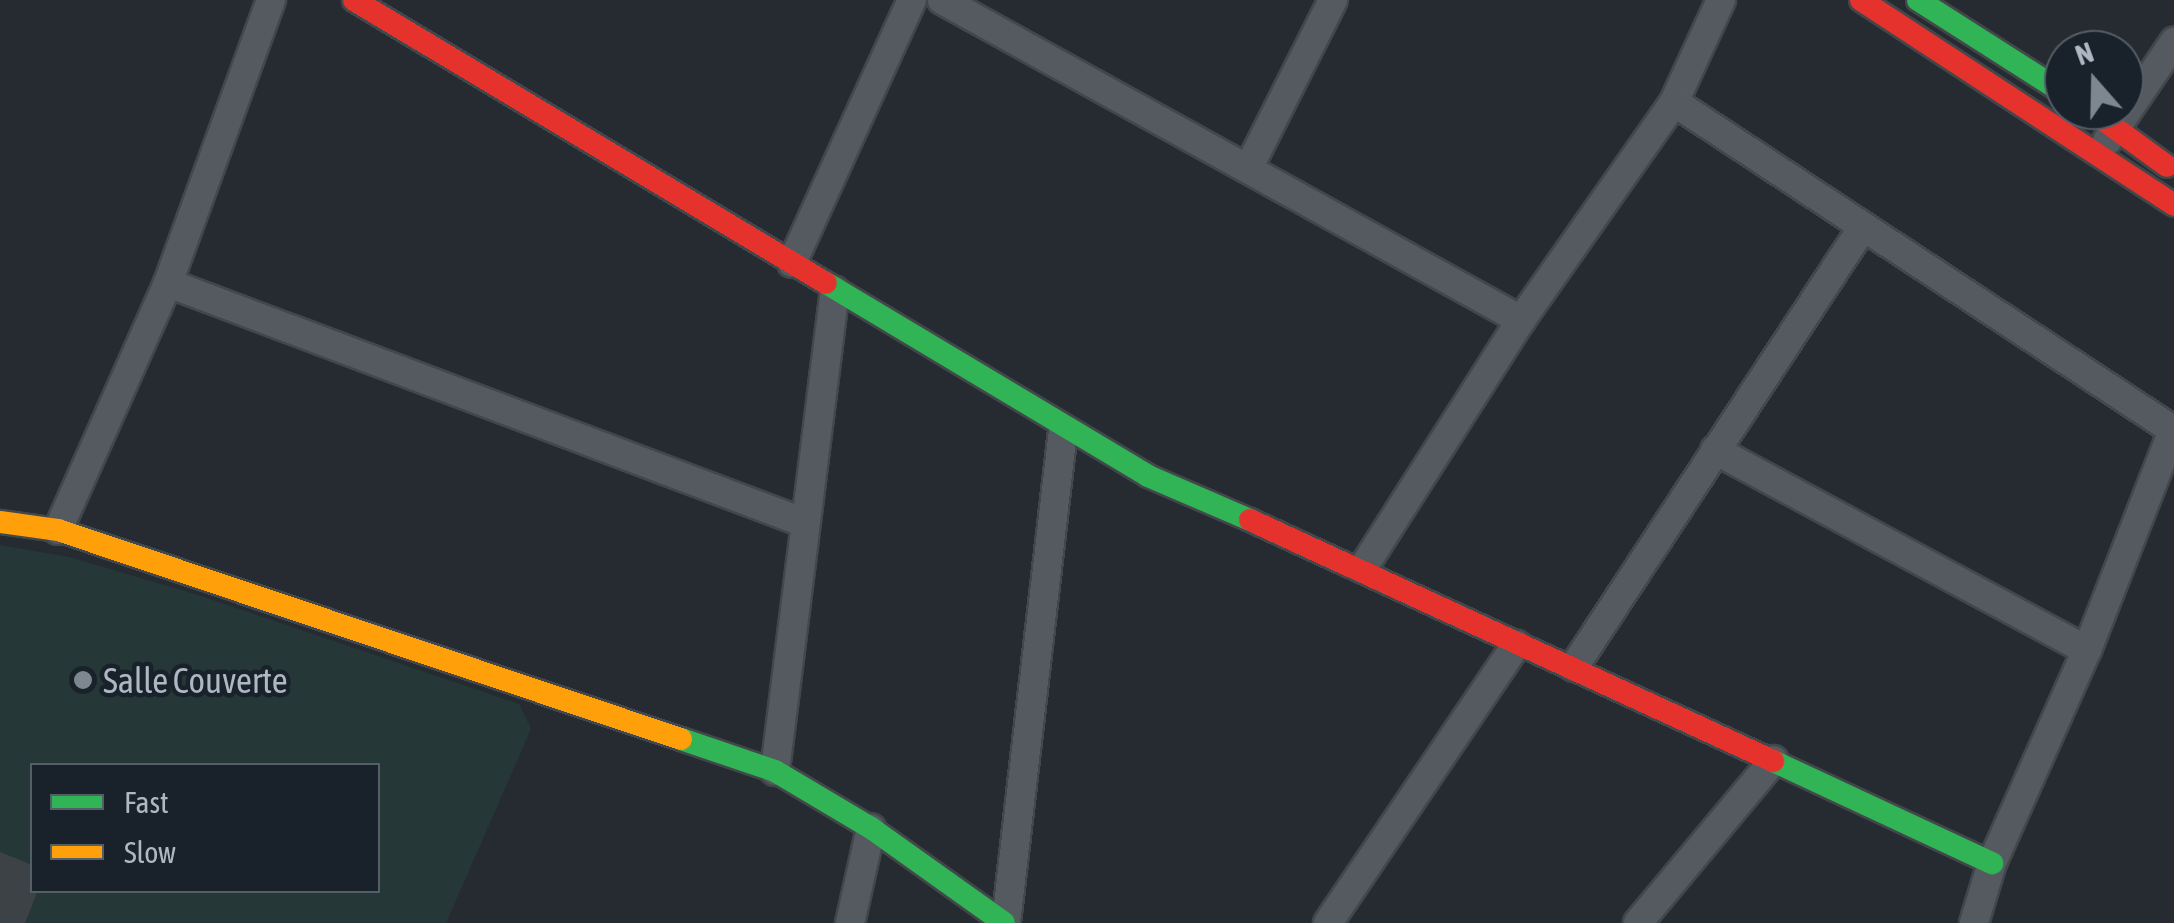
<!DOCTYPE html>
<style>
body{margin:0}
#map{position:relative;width:2174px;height:923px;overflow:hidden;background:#252b30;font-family:"Asap Condensed",sans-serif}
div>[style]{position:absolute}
.green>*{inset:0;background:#253837}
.building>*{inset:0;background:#3d4247}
.roads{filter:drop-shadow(2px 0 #42474b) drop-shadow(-2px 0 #42474b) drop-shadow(0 2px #42474b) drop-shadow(0 -2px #42474b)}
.street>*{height:28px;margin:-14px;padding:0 14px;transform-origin:14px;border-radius:14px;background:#545a5f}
.fast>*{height:22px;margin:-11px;padding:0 11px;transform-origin:11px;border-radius:11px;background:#30b455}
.slow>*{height:22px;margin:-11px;padding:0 11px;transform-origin:11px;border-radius:11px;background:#ff9f0a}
.jam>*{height:22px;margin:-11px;padding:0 11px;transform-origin:11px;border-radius:11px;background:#e5322d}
.dots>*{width:28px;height:28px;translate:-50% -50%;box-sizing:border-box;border:5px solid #19222a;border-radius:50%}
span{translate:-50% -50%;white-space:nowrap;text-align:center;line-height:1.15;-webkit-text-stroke:9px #19222a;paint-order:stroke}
.poi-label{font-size:35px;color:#adb8c3}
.left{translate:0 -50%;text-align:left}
.legend{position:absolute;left:30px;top:763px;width:350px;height:130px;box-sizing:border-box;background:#19222a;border:2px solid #545e67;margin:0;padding:12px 18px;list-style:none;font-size:30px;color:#adb8c3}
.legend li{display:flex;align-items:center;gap:20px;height:50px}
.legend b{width:50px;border:2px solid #545e67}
.north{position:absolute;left:2044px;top:30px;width:100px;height:100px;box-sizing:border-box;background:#19222a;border:2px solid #545e67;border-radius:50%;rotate:340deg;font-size:28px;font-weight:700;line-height:40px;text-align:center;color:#adb8c3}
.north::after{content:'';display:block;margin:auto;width:35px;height:45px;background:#7d8790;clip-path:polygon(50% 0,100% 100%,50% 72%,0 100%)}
</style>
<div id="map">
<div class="green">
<div style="clip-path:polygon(evenodd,0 545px,69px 557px,198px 595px,519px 704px,531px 729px,446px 923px,0 923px,0 545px,32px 766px,378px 766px,378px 890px,32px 890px,32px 766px)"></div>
</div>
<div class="building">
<div style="clip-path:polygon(0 852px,32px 865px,32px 890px,38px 890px,25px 923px,0 923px)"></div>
</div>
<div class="roads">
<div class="street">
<div style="left:942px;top:0;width:662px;rotate:28.93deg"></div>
<div style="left:1721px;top:0;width:112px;rotate:114.7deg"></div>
<div style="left:1674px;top:102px;width:597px;rotate:33.32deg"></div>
<div style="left:2107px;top:141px;width:120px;rotate:-55.9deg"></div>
<div style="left:1250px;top:165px;width:185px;rotate:-63.3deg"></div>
<div style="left:792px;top:263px;width:289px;rotate:-65.5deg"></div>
<div style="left:168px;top:283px;width:681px;rotate:20.64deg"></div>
<div style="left:1715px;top:450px;width:422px;rotate:28.3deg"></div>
<div style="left:58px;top:530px;width:270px;rotate:-66deg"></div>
<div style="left:168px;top:283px;width:301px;rotate:-70deg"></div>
<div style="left:1363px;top:568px;width:294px;rotate:-57.5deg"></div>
<div style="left:1521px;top:320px;width:266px;rotate:-54.9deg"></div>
<div style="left:1574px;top:667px;width:523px;rotate:-56.71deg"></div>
<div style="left:775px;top:771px;width:484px;rotate:-82.9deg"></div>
<div style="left:850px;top:923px;width:97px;rotate:-77.5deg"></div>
<div style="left:1006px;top:923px;width:496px;rotate:-83.4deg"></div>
<div style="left:1328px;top:923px;width:336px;rotate:-55.9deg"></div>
<div style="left:1638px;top:923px;width:212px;rotate:-50.2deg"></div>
<div style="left:1974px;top:923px;width:63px;rotate:-73.3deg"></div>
<div style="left:1992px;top:863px;width:233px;rotate:-66deg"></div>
<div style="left:2087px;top:650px;width:238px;rotate:-68.6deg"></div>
</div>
<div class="fast">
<div style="left:1918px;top:0;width:173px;rotate:32.5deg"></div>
<div style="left:826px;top:283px;width:375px;rotate:30.9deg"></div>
<div style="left:1148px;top:476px;width:111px;rotate:23.3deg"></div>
<div style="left:681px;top:739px;width:99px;rotate:18.8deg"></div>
<div style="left:775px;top:771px;width:112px;rotate:30.7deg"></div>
<div style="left:871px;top:828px;width:163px;rotate:35.5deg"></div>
<div style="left:1773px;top:761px;width:242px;rotate:25deg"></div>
</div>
<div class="slow">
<div style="left:0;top:522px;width:59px;rotate:7.9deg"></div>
<div style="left:58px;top:530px;width:657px;rotate:18.55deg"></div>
</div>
<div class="jam">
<div style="left:354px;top:0;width:550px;rotate:30.95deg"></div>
<div style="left:1861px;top:0;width:374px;rotate:33.2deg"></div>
<div style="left:2090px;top:110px;width:95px;rotate:36deg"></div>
<div style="left:1250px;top:520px;width:576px;rotate:24.74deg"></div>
</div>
</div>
<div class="dots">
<div style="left:83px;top:680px;background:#7d8790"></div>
</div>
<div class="poi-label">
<span class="left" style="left:103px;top:680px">Salle Couverte</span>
</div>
<ul class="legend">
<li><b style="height:12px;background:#30b455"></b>Fast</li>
<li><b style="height:12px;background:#ff9f0a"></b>Slow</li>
</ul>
<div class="north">N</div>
</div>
